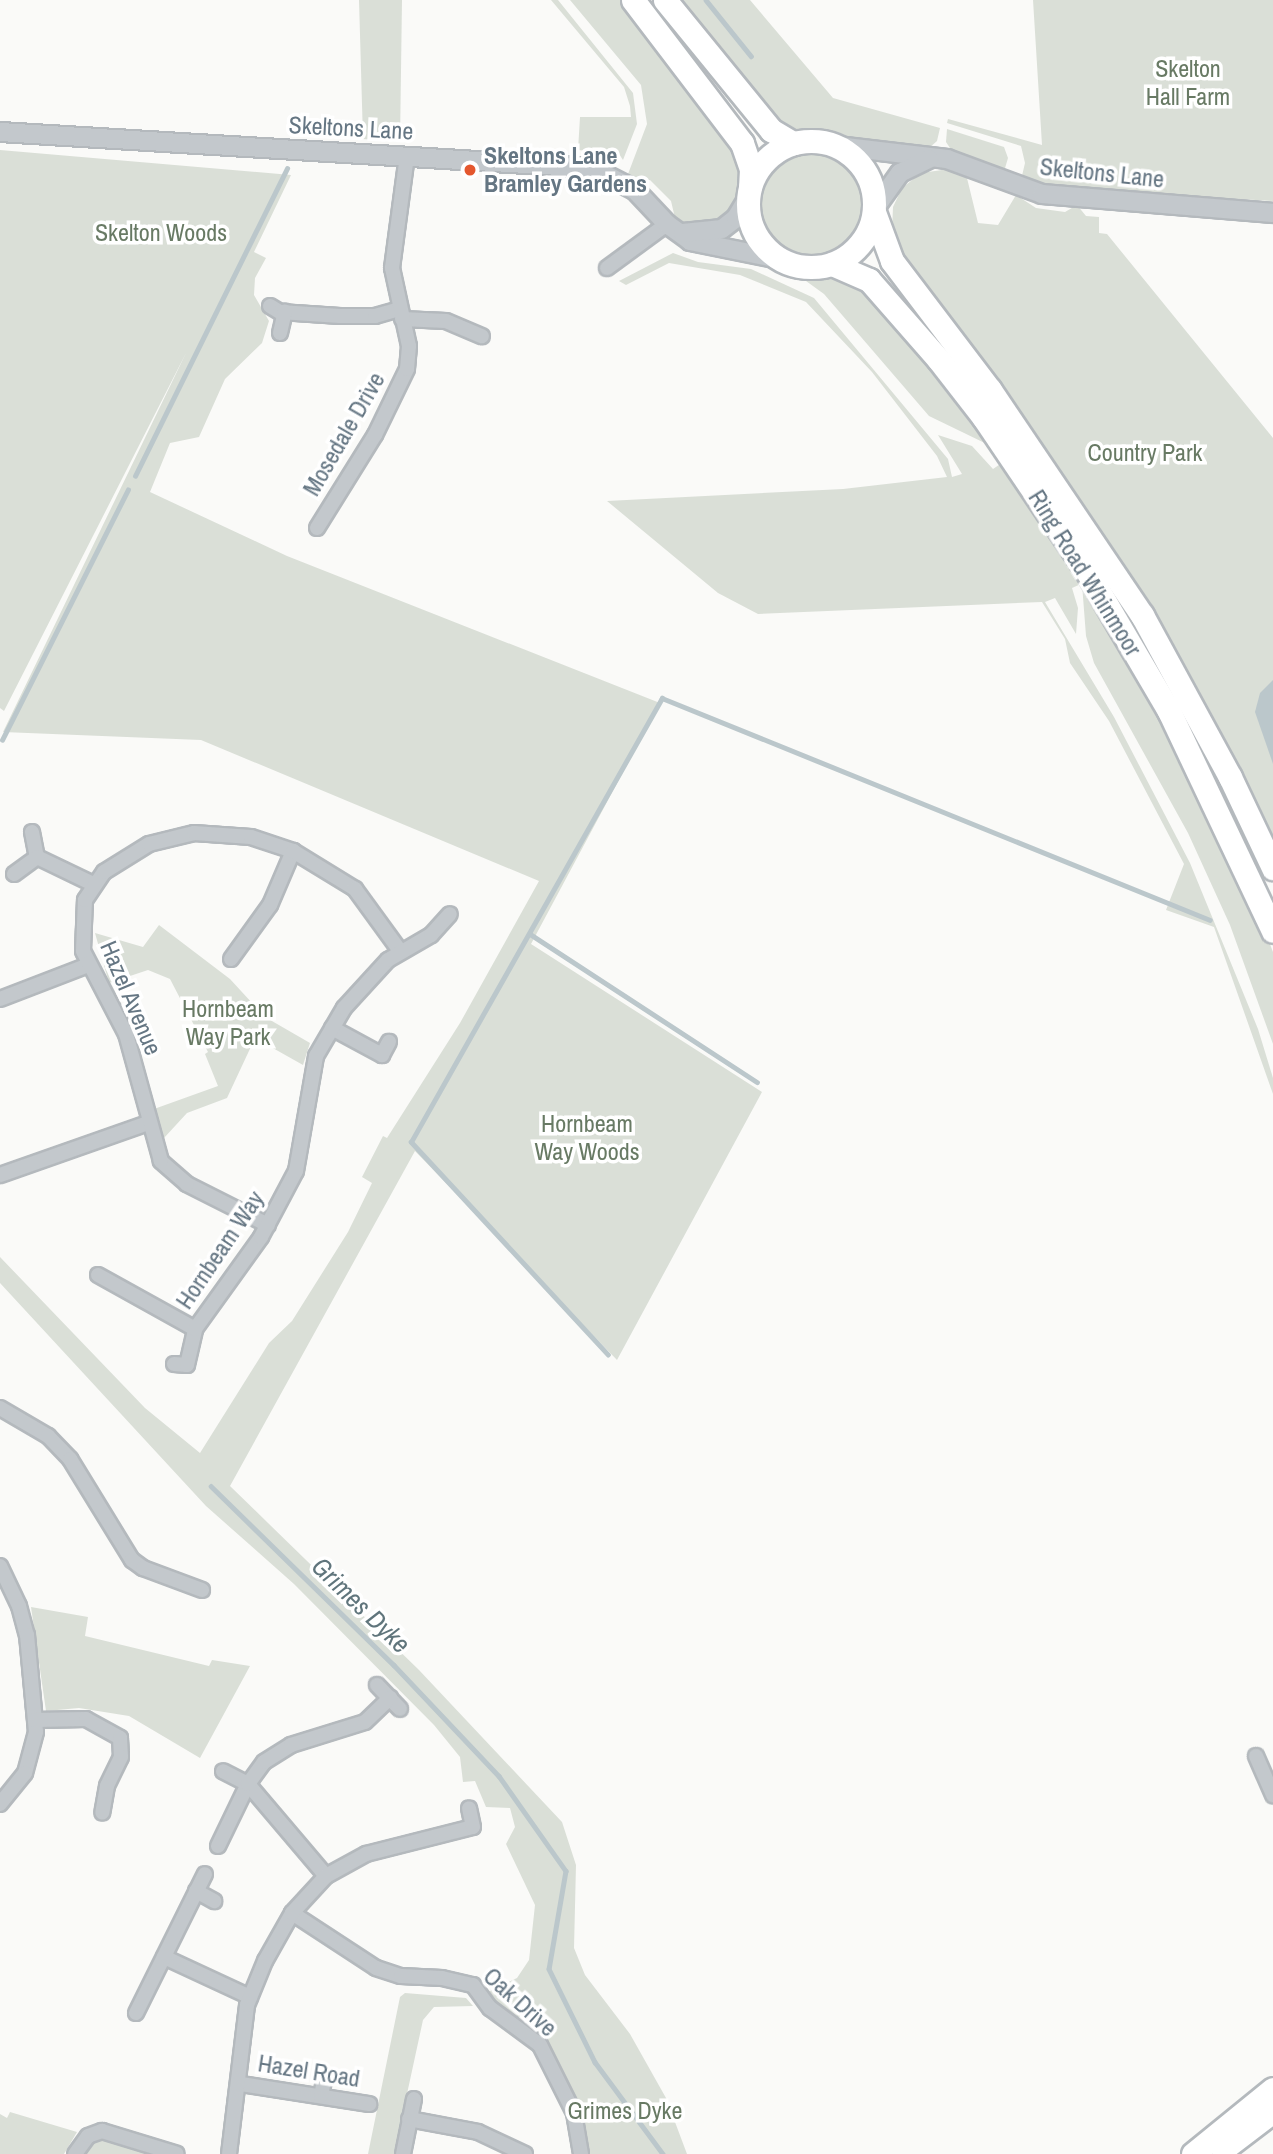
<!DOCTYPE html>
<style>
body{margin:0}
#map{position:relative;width:1273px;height:2154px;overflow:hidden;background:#fafaf8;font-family:"Archivo Narrow",sans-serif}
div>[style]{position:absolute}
.green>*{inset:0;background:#dadfd7}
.round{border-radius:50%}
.water>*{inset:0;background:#bbc7cb}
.stream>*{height:4.5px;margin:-2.25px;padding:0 2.25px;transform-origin:2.25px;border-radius:2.25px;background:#bbc7cb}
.roads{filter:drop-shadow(2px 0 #b4b9bd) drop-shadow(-2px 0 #b4b9bd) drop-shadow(0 2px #b4b9bd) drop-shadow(0 -2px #b4b9bd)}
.minor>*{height:14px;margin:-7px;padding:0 7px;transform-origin:7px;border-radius:7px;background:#c3c8cc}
.tertiary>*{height:18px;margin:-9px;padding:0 9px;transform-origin:9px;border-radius:9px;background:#c3c8cc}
.trunk>*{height:23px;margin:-11.5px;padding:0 11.5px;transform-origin:11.5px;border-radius:11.5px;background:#fff}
.trunk>.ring{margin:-11.5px;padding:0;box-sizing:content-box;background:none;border:23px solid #fff;border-radius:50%}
.dots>*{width:19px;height:19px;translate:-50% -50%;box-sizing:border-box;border:4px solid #fff;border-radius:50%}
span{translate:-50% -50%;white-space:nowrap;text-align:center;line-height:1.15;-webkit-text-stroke:7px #fff;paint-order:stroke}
.park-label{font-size:24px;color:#687a64}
.street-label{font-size:24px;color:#657683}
.poi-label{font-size:24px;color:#657683;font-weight:700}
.left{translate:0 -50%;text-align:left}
.water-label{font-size:26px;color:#60757c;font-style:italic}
</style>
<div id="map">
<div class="green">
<div style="clip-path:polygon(359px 0,402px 0,400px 142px,363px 139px)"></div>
<div style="clip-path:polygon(551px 0,558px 0,633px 93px,637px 124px,623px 160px,619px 154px,578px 150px,580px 117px,631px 117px,630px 106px,624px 87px)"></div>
<div style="clip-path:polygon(570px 0,623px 0,737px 154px,744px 192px,727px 222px,686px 225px,675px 218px,671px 201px,650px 180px,639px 181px,628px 174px,647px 124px,641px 85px)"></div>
<div style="clip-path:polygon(675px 0,750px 0,833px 98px,940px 128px,937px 141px,928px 149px,792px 132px,778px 124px)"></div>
<div style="clip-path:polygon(1033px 0,1273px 0,1273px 201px,1045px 187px,1021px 180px,1025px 163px,1021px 146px,947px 123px,948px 119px,1042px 145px)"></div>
<div style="clip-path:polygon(947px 129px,1004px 147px,1008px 158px,1003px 175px,952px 151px,946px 142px)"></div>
<div class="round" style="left:756px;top:149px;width:110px;height:110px"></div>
<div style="clip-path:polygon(0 150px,291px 175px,254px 252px,266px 258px,255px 278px,254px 295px,269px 321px,262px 343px,225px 379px,199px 437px,170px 443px,150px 492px,287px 556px,660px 703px,531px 944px,762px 1092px,617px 1360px,415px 1151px,230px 1486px,419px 1670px,562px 1822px,576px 1865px,574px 1948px,585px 1975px,630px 2034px,666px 2098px,687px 2154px,589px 2154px,581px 2109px,560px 2067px,548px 2049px,501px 2014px,486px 1993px,517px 1978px,529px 1960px,535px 1905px,506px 1844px,515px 1827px,510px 1808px,486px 1807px,475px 1781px,463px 1782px,460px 1757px,434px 1725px,294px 1584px,206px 1506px,0 1283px,0 1257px,145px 1408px,200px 1453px,269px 1343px,292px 1321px,348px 1232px,372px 1183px,362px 1177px,383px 1136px,387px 1138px,460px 1023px,539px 881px,201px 740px,3px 732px,186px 353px,4px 711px,0 708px)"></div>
<div style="clip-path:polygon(949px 169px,966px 174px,978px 223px,998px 225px,1016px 195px,1036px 208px,1065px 212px,1077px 205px,1086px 216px,1099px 217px,1099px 233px,1107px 234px,1273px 438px,1273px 851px,1121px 566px,1072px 588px,1078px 608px,1076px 634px,1055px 598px,1045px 602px,1114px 717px,1190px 863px,1258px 1029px,1273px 1078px,1273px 1094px,1214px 927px,1166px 910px,1184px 864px,1109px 721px,1070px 663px,1065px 639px,1042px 602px,758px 614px,718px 593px,607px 501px,843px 489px,947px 477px,937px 456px,872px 372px,806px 302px,740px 275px,669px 263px,626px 285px,619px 281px,673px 253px,698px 262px,751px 269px,814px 298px,948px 459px,952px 477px,962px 474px,938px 435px,972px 446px,993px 469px,1037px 439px,902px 252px,892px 231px,893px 207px,902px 188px,921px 173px)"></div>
<div style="clip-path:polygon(839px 277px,875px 295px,993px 447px,929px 416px,824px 294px,806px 281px)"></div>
<div style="clip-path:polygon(1082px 584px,1131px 660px,1261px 921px,1273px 952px,1273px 1044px,1230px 925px,1188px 833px,1094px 663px,1086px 636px)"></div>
<div style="clip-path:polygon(159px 925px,230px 979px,265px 1017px,310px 1043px,303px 1065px,255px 1038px,227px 1098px,187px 1113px,164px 1138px,154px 1109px,218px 1086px,205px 1054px,208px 1052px,170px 979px,148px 970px,109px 983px,95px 933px,143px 947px)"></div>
<div style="clip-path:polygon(31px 1607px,88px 1617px,85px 1636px,209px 1666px,212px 1660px,250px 1666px,200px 1758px,129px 1716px,79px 1708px,46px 1711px)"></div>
<div style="clip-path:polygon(405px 1993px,466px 1998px,473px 2006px,434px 2007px,423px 2020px,394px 2154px,368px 2154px,400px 1997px)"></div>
<div style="clip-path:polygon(10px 2112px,77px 2132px,64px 2154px,0 2154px,0 2114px,7px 2118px)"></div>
<div style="clip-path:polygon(102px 2139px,110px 2139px,157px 2154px,82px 2154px,88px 2145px)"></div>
</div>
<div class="water">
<div style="clip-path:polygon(1273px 680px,1273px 764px,1255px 712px,1260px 693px)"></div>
</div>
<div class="stream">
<div style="left:706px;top:0;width:72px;rotate:51.2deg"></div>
<div style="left:135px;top:476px;width:343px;rotate:-63.7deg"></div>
<div style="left:2px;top:740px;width:280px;rotate:-63.3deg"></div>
<div style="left:530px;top:934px;width:271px;rotate:33.1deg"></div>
<div style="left:608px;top:1355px;width:290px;rotate:-132.8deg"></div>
<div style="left:411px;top:1142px;width:510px;rotate:-60.52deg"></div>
<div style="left:662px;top:698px;width:591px;rotate:22.05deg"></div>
<div style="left:211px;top:1486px;width:256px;rotate:44.4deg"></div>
<div style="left:394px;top:1665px;width:153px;rotate:46.6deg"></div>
<div style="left:499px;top:1776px;width:116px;rotate:54.8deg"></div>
<div style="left:566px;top:1871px;width:99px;rotate:99.8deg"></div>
<div style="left:549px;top:1969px;width:104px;rotate:63.7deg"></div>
<div style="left:595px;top:2062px;width:114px;rotate:53.5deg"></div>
</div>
<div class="roads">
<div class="minor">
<div style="left:607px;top:268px;width:74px;rotate:-36.3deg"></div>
<div style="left:270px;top:306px;width:12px;rotate:31deg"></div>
<div style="left:280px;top:312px;width:60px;rotate:3.8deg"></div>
<div style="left:340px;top:316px;width:35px"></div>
<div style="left:375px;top:316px;width:25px;rotate:-16deg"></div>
<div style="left:402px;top:319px;width:44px;rotate:2.6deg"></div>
<div style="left:446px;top:321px;width:39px;rotate:23deg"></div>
<div style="left:280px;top:333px;width:22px;rotate:-77deg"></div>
<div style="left:317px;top:528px;width:110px;rotate:-58.1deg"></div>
<div style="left:375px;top:435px;width:73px;rotate:-64.1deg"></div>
<div style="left:407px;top:369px;width:23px;rotate:-85deg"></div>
<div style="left:409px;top:346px;width:80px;rotate:-102.3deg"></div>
<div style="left:392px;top:268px;width:113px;rotate:-82.4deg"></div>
<div style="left:32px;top:832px;width:25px;rotate:79deg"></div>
<div style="left:37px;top:857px;width:62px;rotate:25.7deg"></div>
<div style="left:14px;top:874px;width:29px;rotate:-36deg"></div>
<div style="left:231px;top:959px;width:67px;rotate:-54.2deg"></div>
<div style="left:270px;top:905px;width:59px;rotate:-66.9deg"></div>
<div style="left:0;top:999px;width:94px;rotate:-21.1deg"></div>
<div style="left:332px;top:1028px;width:57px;rotate:28.4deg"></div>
<div style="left:382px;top:1055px;width:15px;rotate:-62deg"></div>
<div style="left:0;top:1175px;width:157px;rotate:-19.4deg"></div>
<div style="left:268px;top:1225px;width:91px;rotate:-153.2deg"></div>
<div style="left:187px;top:1184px;width:35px;rotate:-139deg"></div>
<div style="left:161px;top:1161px;width:132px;rotate:-105.4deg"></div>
<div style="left:126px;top:1034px;width:93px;rotate:-117.4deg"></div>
<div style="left:83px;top:951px;width:51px;rotate:-87.8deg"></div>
<div style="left:85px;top:900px;width:34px;rotate:-56deg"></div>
<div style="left:104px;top:872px;width:53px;rotate:-31.9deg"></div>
<div style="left:149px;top:844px;width:46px;rotate:-13.7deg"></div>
<div style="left:194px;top:833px;width:57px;rotate:4deg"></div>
<div style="left:251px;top:837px;width:44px;rotate:18.4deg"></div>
<div style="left:293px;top:851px;width:73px;rotate:31.5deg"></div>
<div style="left:355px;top:889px;width:77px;rotate:54deg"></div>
<div style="left:98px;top:1275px;width:111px;rotate:29.1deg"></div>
<div style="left:174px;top:1364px;width:13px;rotate:4deg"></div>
<div style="left:187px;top:1365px;width:37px;rotate:-77deg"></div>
<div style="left:195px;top:1329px;width:113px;rotate:-54.3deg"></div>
<div style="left:261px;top:1237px;width:75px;rotate:-62.1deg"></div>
<div style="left:296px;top:1171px;width:117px;rotate:-80.1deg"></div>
<div style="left:316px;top:1056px;width:56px;rotate:-59.7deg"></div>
<div style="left:344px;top:1008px;width:65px;rotate:-47.5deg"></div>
<div style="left:388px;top:960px;width:50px;rotate:-30.2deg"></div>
<div style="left:431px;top:935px;width:28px;rotate:-48deg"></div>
<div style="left:0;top:1408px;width:56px;rotate:30.3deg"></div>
<div style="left:48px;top:1436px;width:32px;rotate:46deg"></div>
<div style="left:70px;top:1459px;width:119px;rotate:58.5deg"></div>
<div style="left:132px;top:1560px;width:14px;rotate:36deg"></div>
<div style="left:143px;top:1568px;width:63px;rotate:20.4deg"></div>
<div style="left:0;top:1566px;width:44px;rotate:64.6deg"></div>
<div style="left:19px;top:1606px;width:30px;rotate:75deg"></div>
<div style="left:27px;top:1635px;width:97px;rotate:84.7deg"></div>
<div style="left:36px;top:1732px;width:42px;rotate:105deg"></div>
<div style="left:25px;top:1773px;width:40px;rotate:129deg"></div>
<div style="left:377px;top:1685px;width:33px;rotate:46deg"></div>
<div style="left:35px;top:1720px;width:51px;rotate:-1.1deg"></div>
<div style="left:86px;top:1719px;width:39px;rotate:29deg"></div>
<div style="left:120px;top:1738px;width:19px;rotate:87deg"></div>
<div style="left:121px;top:1757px;width:32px;rotate:116deg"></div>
<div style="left:107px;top:1786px;width:27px;rotate:100deg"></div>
<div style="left:1256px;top:1756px;width:43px;rotate:66.4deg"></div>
<div style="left:218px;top:1846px;width:69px;rotate:-64.2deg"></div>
<div style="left:248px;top:1784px;width:28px;rotate:-153deg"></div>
<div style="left:326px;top:1876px;width:121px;rotate:-130.3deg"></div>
<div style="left:248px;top:1784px;width:27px;rotate:-54deg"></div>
<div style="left:264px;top:1762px;width:32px;rotate:-32deg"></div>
<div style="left:291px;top:1745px;width:77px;rotate:-17.3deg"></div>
<div style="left:365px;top:1722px;width:35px;rotate:-44deg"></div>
<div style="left:196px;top:1891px;width:21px;rotate:29deg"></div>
<div style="left:292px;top:1913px;width:100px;rotate:33.2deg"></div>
<div style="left:376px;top:1968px;width:26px;rotate:18deg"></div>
<div style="left:401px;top:1976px;width:41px;rotate:2.8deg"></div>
<div style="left:442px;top:1978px;width:32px;rotate:13deg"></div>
<div style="left:473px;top:1985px;width:29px;rotate:54deg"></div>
<div style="left:490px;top:2008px;width:62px;rotate:36.5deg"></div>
<div style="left:540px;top:2045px;width:76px;rotate:63.4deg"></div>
<div style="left:574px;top:2113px;width:42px;rotate:80.3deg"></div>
<div style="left:164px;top:1957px;width:95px;rotate:24.9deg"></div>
<div style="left:136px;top:2013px;width:155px;rotate:-63.6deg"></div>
<div style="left:241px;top:2084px;width:130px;rotate:8.9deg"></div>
<div style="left:321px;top:2096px;width:20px;rotate:-79deg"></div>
<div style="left:409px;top:2119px;width:70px;rotate:10.7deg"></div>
<div style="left:478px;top:2132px;width:52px;rotate:25.1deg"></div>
<div style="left:75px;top:2154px;width:22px;rotate:-54deg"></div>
<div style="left:88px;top:2136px;width:15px;rotate:-20deg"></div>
<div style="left:102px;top:2131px;width:78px;rotate:17deg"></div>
<div style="left:229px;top:2154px;width:150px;rotate:-83.1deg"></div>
<div style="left:247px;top:2005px;width:48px;rotate:-67.8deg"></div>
<div style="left:265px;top:1961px;width:55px;rotate:-60.6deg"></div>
<div style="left:292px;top:1913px;width:50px;rotate:-47.4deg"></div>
<div style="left:326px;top:1876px;width:46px;rotate:-28.8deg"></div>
<div style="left:366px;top:1854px;width:110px;rotate:-14.2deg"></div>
<div style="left:473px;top:1827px;width:19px;rotate:-102deg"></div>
<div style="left:403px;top:2154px;width:56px;rotate:-78.7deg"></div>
</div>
<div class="tertiary">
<div style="left:0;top:132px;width:593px;rotate:3.48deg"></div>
<div style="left:592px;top:168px;width:48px;rotate:27.1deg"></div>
<div style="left:635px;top:190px;width:47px;rotate:46.7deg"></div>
<div style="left:667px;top:224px;width:29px;rotate:36deg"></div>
<div style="left:690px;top:241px;width:91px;rotate:11.4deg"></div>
<div style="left:837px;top:146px;width:111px;rotate:6.7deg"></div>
<div style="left:947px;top:159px;width:101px;rotate:20.2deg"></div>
<div style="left:1042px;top:194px;width:232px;rotate:4.7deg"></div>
<div style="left:875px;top:208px;width:43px;rotate:-54.5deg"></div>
<div style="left:900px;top:173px;width:32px;rotate:-26deg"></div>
<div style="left:683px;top:233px;width:39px;rotate:-6deg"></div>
<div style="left:722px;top:229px;width:18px;rotate:-38deg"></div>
<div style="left:736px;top:218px;width:23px;rotate:-59deg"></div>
</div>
<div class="trunk">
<div style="left:633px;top:0;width:180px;rotate:52.7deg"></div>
<div style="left:742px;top:143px;width:28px;rotate:71deg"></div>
<div style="left:751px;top:169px;width:17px;rotate:93deg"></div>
<div style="left:665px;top:0;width:168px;rotate:50.8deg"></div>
<div style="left:771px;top:130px;width:26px;rotate:31deg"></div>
<div class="ring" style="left:748px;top:141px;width:103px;height:103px"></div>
<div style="left:874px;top:212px;width:52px;rotate:69.8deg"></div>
<div style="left:892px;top:261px;width:162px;rotate:52.8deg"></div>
<div style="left:990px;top:390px;width:272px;rotate:56deg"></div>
<div style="left:1142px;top:615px;width:184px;rotate:61.5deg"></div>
<div style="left:1230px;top:777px;width:101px;rotate:64.7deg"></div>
<div style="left:832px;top:264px;width:40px;rotate:23.4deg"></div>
<div style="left:869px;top:280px;width:106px;rotate:48.8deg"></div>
<div style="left:939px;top:360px;width:73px;rotate:52.2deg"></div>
<div style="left:984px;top:418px;width:179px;rotate:56deg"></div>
<div style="left:1084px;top:566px;width:168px;rotate:59.6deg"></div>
<div style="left:1169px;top:711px;width:243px;rotate:64.7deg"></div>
<div style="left:1223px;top:2149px;width:63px;rotate:-37.2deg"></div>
<div style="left:1193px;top:2154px;width:103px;rotate:-39.1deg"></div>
</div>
</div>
<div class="dots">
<div style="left:470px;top:170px;background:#e4572e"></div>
</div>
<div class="park-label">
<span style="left:1188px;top:83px">Skelton<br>Hall Farm</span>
<span style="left:161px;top:233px">Skelton Woods</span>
<span style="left:1145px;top:453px">Country Park</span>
<span style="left:228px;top:1023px">Hornbeam<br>Way Park</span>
<span style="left:587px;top:1138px">Hornbeam<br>Way Woods</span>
<span style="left:625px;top:2111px">Grimes Dyke</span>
</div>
<div class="street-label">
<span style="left:351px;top:128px;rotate:3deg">Skeltons Lane</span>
<span style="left:1102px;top:173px;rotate:6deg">Skeltons Lane</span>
<span style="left:344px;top:434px;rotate:-60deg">Mosedale Drive</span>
<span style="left:1085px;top:573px;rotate:58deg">Ring Road Whinmoor</span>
<span style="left:131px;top:998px;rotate:67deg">Hazel Avenue</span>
<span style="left:220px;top:1250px;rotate:-56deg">Hornbeam Way</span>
<span style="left:520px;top:2002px;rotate:42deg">Oak Drive</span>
<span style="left:309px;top:2071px;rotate:9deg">Hazel Road</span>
</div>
<div class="poi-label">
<span class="left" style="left:484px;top:170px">Skeltons Lane<br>Bramley Gardens</span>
</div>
<div class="water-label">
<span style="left:361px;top:1605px;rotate:44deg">Grimes Dyke</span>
</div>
</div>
